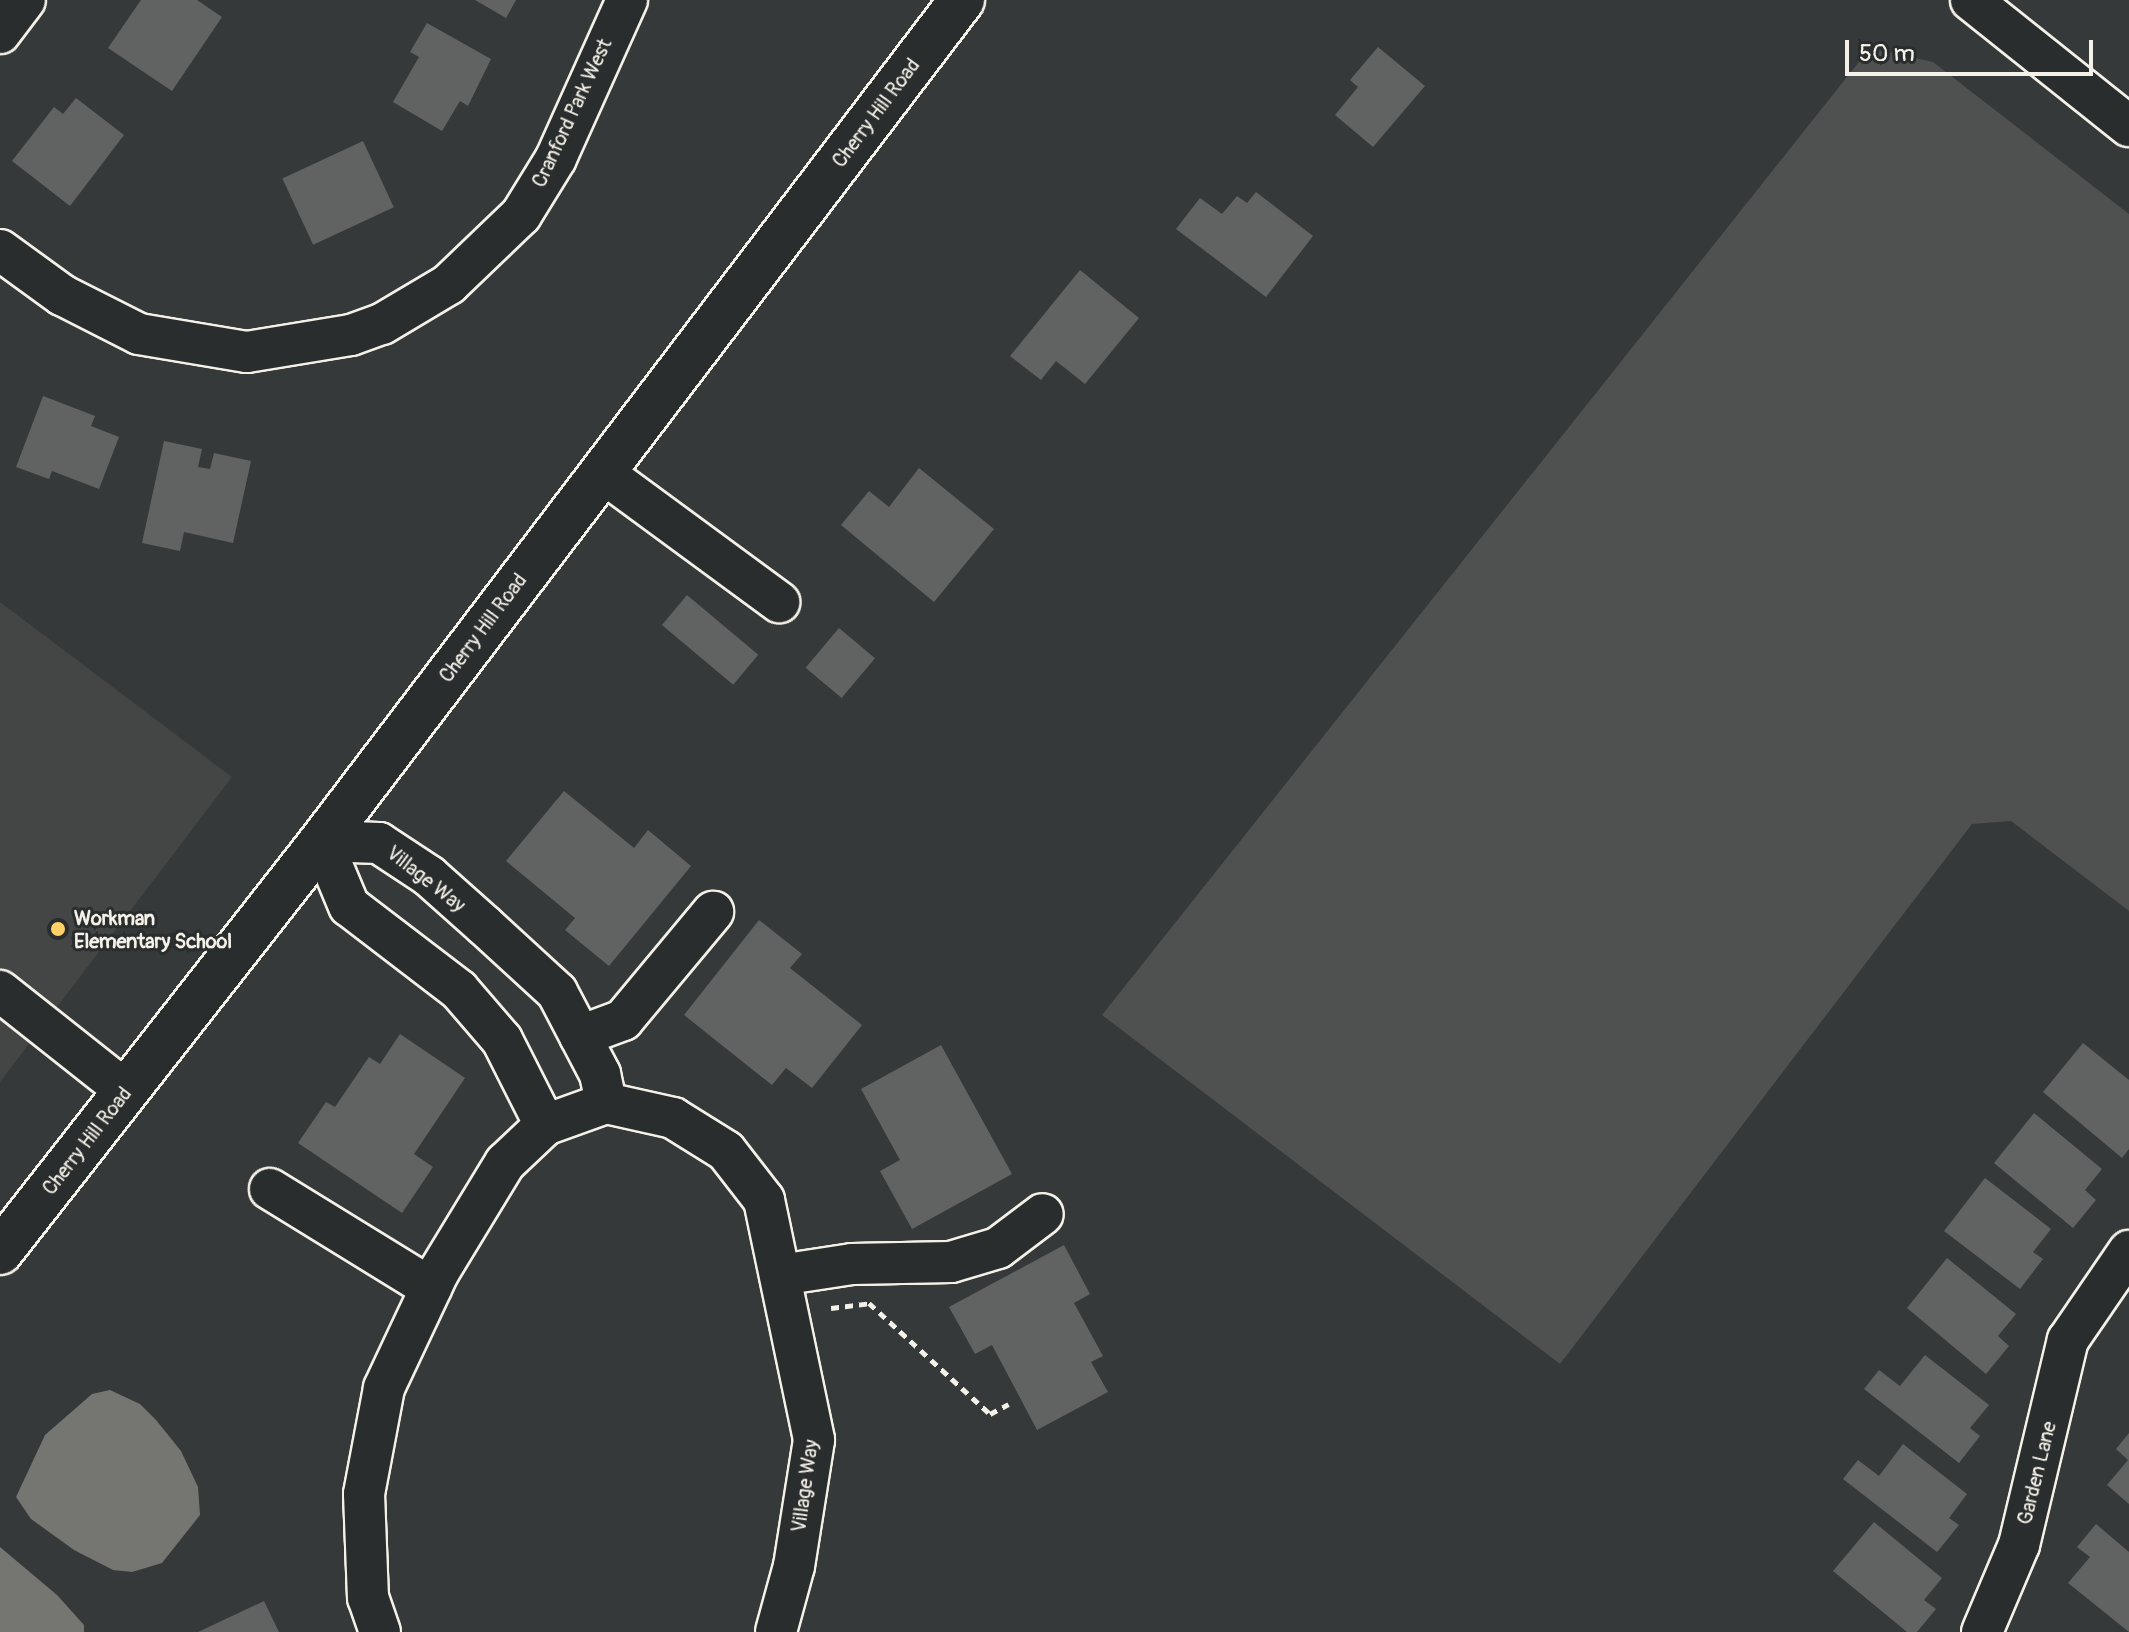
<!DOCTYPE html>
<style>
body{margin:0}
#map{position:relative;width:2129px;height:1632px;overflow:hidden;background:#363939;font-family:Pangolin,sans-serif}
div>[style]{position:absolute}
.built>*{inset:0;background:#434645}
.green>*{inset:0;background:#4e514f}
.water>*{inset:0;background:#757572}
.building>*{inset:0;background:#616362;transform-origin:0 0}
.path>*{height:5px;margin-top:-2.5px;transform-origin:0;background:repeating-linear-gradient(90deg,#f4f1e8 0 8px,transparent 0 14px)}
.roads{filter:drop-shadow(2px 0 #f4f1e8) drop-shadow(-2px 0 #f4f1e8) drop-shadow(0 2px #f4f1e8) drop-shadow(0 -2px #f4f1e8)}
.minor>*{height:40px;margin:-20px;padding:0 20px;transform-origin:20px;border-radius:20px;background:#2a2d2e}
.major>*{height:44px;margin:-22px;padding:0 22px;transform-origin:22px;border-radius:22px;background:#2a2d2e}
.dots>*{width:22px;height:22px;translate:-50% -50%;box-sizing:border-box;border:4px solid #2a2d2e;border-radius:50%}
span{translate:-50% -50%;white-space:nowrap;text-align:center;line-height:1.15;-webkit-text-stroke:6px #2a2d2e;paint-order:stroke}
.street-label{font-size:20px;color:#f4f1e8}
.poi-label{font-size:20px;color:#f4f1e8;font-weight:700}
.left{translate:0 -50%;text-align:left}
.scale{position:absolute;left:1845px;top:40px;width:248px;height:36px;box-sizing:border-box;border:4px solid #f4f1e8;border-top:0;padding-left:10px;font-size:24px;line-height:28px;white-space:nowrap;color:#f4f1e8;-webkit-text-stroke:6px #2a2d2e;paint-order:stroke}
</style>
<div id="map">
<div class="built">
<div style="clip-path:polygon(0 602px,232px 777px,0 1082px)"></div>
</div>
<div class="green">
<div style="clip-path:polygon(1870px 48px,1933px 62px,2129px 214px,2129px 911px,2011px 821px,1972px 824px,1560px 1364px,1102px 1015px)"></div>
</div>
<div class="water">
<div style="clip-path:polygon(110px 1390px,140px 1404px,156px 1420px,181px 1451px,198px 1487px,200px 1515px,162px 1563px,132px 1572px,113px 1570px,74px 1550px,31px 1519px,16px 1497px,45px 1435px,92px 1394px)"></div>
<div style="clip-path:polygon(0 1547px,57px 1595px,84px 1625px,84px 1632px,0 1632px)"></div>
</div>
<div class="building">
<div style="clip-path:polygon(141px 0,197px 0,222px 17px,172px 91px,108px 48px)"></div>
<div style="clip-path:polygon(475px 0,516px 0,506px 18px)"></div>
<div style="clip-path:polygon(427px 23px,491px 59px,468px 106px,460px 101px,442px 131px,393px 102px,419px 57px,410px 52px)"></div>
<div style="clip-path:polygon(1378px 47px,1425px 86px,1373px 147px,1335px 115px,1358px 87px,1350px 80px)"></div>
<div style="clip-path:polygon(76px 98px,124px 135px,70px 206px,12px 161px,54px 107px,63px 114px)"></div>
<div style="left:363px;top:141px;width:73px;height:89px;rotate:65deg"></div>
<div style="clip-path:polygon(1256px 192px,1313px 236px,1266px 297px,1176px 229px,1200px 198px,1222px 214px,1237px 196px,1247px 203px)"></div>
<div style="clip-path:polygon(1080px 270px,1139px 318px,1085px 384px,1056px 361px,1041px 380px,1010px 356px)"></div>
<div style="clip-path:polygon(43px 396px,95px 416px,91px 426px,119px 437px,99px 489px,52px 471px,49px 479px,16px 467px)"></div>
<div style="clip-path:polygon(164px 441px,202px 449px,198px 467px,210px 469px,214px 453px,251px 461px,233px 543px,184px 532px,180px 551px,142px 543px)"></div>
<div style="clip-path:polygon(919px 468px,994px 529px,934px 602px,841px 525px,869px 491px,889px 507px)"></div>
<div style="left:687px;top:595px;width:93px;height:39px;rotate:40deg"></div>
<div style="left:839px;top:628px;width:47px;height:52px;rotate:40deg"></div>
<div style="clip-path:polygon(564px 791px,634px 848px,648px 830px,691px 866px,609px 966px,565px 930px,575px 918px,506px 861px)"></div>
<div style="clip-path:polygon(759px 920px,802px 954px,790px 968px,862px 1025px,812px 1088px,786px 1068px,772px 1085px,684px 1015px)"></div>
<div style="clip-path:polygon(400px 1034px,465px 1078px,414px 1154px,433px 1167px,402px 1213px,298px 1143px,326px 1102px,335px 1107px,369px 1057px,380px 1064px)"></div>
<div style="clip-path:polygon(2083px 1043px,2129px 1080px,2129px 1149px,2122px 1158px,2043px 1092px)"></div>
<div style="clip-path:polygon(941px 1045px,1012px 1174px,912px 1229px,880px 1171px,900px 1160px,861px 1089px)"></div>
<div style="clip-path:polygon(2034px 1113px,2102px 1169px,2085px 1190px,2096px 1200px,2073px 1228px,1994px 1163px)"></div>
<div style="clip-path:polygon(1985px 1178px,2051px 1229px,2033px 1252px,2043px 1259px,2020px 1289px,1944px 1231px)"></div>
<div style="clip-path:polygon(1064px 1245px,1090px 1294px,1074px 1303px,1103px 1356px,1091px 1362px,1108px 1392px,1037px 1430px,992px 1345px,975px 1354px,949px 1307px)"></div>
<div style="clip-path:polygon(1947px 1258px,2016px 1314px,1998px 1336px,2009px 1346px,1986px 1374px,1907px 1308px)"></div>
<div style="clip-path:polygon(1925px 1355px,1989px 1405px,1970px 1428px,1980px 1436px,1959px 1463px,1864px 1389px,1879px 1370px,1900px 1386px)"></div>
<div style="clip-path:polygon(2129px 1433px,2129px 1504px,2107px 1485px,2128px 1460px,2116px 1449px)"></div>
<div style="clip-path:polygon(1903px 1444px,1967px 1494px,1949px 1518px,1959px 1525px,1937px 1552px,1843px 1479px,1858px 1460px,1879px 1476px)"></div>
<div style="clip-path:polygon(1874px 1522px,1942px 1578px,1924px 1600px,1936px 1609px,1917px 1632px,1907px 1632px,1833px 1571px)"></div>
<div style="clip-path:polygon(2096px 1524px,2129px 1552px,2129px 1632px,2068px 1583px,2090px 1557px,2077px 1547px)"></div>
<div style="clip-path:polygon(264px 1601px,279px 1632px,198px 1632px)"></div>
</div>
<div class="path">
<div style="left:831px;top:1308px;width:38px;rotate:-7deg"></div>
<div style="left:869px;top:1303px;width:164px;rotate:42.5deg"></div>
<div style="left:990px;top:1414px;width:21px;rotate:-28deg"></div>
</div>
<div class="roads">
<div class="minor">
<div style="left:1971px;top:0;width:202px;rotate:38.6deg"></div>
<div style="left:0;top:33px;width:41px;rotate:-52.9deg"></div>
<div style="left:0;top:250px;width:77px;rotate:36deg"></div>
<div style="left:62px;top:295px;width:86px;rotate:26.9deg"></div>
<div style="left:139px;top:334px;width:109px;rotate:9.5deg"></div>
<div style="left:247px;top:352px;width:105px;rotate:-9.3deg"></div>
<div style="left:351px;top:335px;width:33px;rotate:-20deg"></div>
<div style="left:382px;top:324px;width:78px;rotate:-30.8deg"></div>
<div style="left:449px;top:284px;width:100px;rotate:-43.8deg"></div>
<div style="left:521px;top:215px;width:67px;rotate:-58.4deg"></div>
<div style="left:556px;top:158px;width:173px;rotate:-65.8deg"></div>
<div style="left:602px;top:472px;width:220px;rotate:36.3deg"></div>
<div style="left:0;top:991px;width:161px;rotate:38.4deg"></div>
<div style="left:580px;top:1036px;width:46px;rotate:-20.4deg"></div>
<div style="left:623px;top:1020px;width:141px;rotate:-50.2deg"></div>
<div style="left:545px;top:1125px;width:95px;rotate:-116.8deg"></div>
<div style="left:502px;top:1040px;width:66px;rotate:-130.7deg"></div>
<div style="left:459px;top:990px;width:138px;rotate:-142.6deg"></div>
<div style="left:349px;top:906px;width:70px;rotate:-112.6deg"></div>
<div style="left:322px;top:841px;width:57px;rotate:2deg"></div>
<div style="left:379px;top:843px;width:60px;rotate:33.4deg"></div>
<div style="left:429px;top:876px;width:74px;rotate:41.7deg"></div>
<div style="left:484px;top:925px;width:99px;rotate:42.5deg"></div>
<div style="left:557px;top:992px;width:93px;rotate:62.3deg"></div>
<div style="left:600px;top:1074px;width:30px;rotate:78deg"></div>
<div style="left:270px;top:1189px;width:189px;rotate:31.6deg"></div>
<div style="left:780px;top:1275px;width:73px;rotate:-8.7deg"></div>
<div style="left:852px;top:1264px;width:99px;rotate:-1.2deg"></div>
<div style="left:951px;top:1262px;width:49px;rotate:-16.6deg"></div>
<div style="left:998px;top:1248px;width:56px;rotate:-37.1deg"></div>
<div style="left:380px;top:1632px;width:36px;rotate:-109deg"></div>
<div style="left:368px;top:1598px;width:104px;rotate:-92.2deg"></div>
<div style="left:364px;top:1494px;width:108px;rotate:-79.3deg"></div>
<div style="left:384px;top:1388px;width:127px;rotate:-64.8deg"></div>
<div style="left:438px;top:1273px;width:129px;rotate:-58.7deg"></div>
<div style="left:505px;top:1163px;width:55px;rotate:-43.5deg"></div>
<div style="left:545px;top:1125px;width:65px;rotate:-19.8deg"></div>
<div style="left:606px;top:1103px;width:69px;rotate:12.6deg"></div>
<div style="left:673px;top:1118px;width:62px;rotate:31.9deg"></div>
<div style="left:726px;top:1151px;width:62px;rotate:52.2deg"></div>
<div style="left:764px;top:1200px;width:245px;rotate:78.2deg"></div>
<div style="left:814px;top:1440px;width:128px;rotate:99deg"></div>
<div style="left:794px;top:1566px;width:68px;rotate:105.3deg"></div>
<div style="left:1982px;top:1632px;width:95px;rotate:-67deg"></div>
<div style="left:2019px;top:1545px;width:211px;rotate:-76.6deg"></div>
<div style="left:2068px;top:1340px;width:108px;rotate:-55.6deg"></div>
</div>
<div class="major">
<div style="left:0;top:1252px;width:522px;rotate:-51.92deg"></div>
<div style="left:322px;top:841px;width:1057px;rotate:-52.73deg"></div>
</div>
</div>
<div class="dots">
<div style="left:58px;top:929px;background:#ffd166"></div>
</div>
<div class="street-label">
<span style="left:572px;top:113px;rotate:-65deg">Cranford Park West</span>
<span style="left:876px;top:113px;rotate:-53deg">Cherry Hill Road</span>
<span style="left:483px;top:628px;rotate:-53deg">Cherry Hill Road</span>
<span style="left:426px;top:879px;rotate:38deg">Village Way</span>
<span style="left:87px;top:1141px;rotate:-52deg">Cherry Hill Road</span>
<span style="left:2037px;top:1473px;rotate:-76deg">Garden Lane</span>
<span style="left:805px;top:1486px;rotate:-82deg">Village Way</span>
</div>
<div class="poi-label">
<span class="left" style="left:74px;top:930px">Workman<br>Elementary School</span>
</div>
<div class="scale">50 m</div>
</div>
